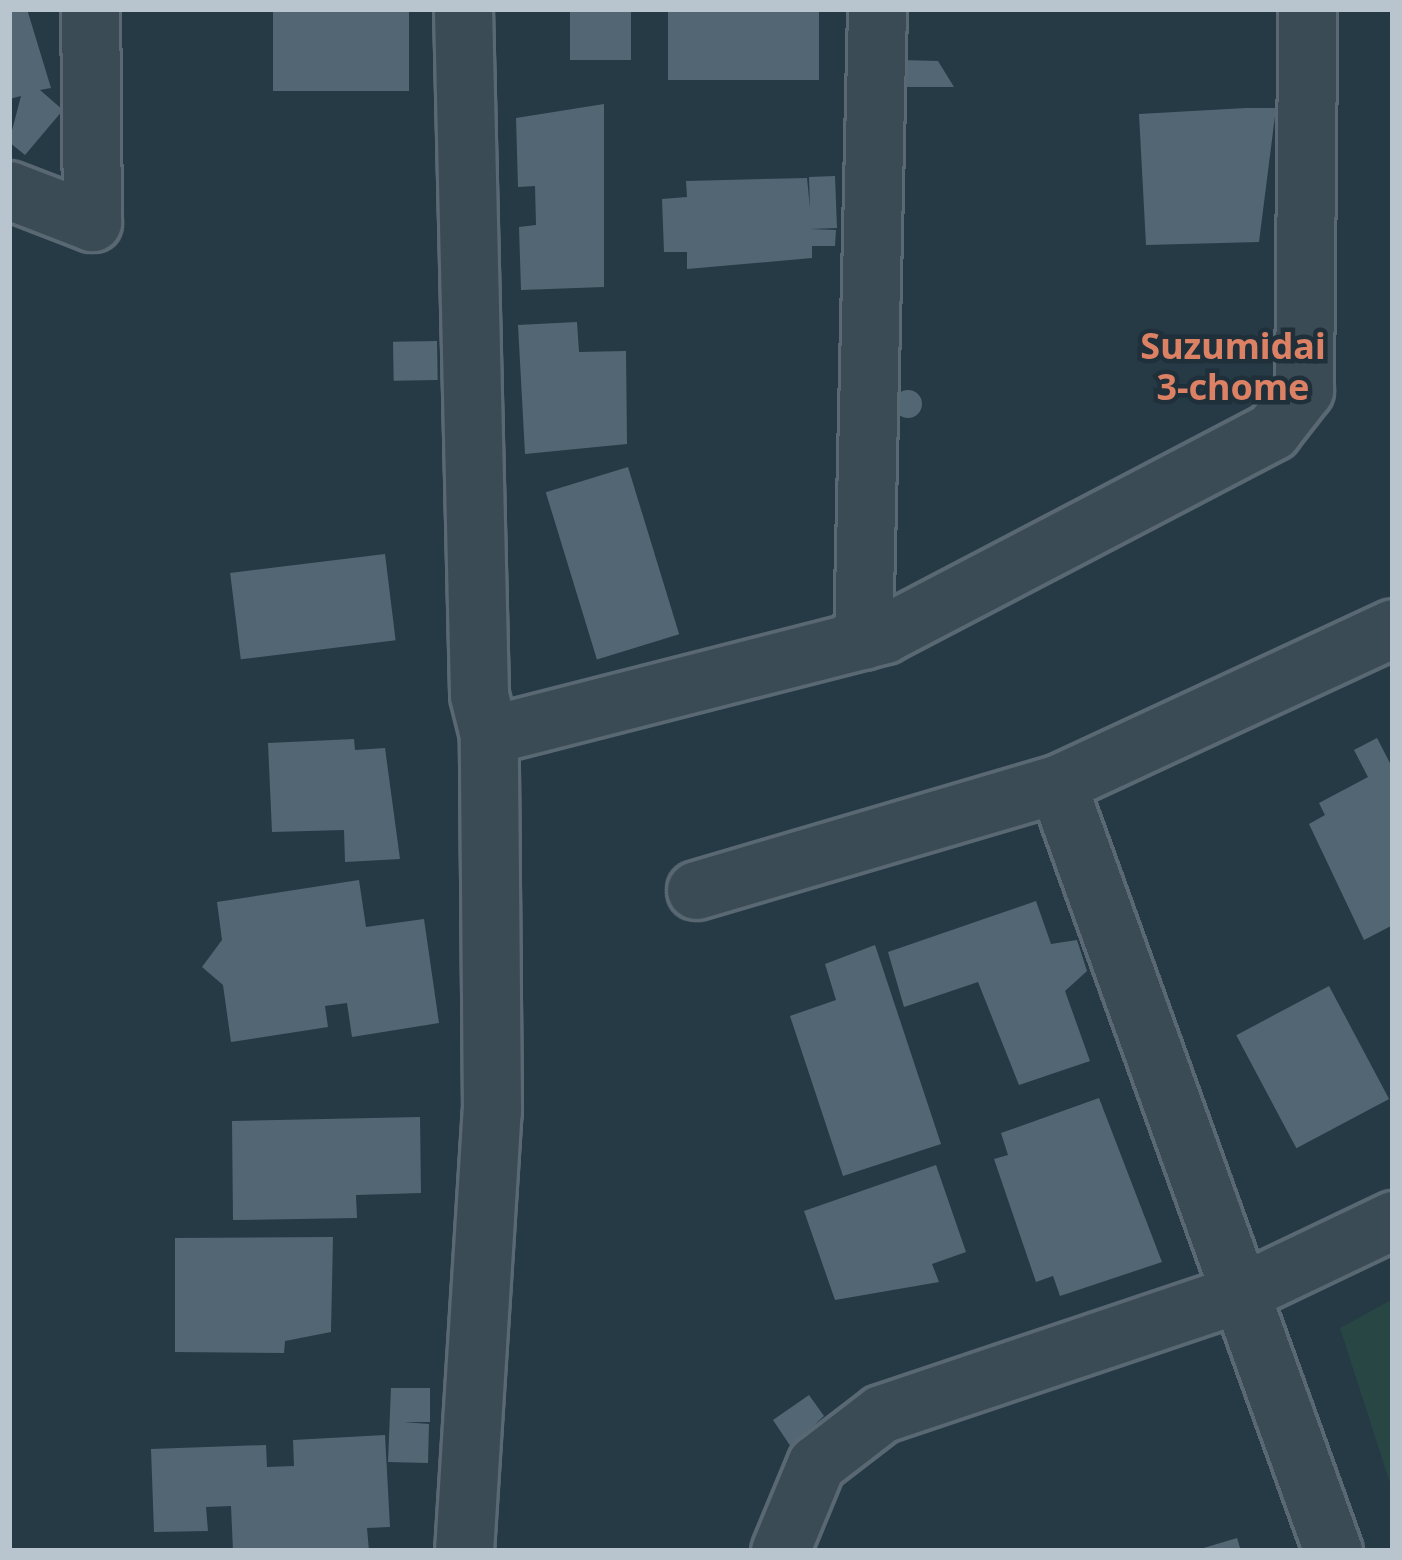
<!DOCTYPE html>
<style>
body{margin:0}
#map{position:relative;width:1402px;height:1560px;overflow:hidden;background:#263a46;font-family:"Noto Sans",sans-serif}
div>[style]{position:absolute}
.green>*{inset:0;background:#284744}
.building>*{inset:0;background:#526773;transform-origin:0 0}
.round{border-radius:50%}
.roads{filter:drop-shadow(3px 0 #596872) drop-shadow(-3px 0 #596872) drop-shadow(0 3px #596872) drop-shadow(0 -3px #596872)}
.minor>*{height:57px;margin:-28.5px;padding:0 28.5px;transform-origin:28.5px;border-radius:28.5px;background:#3b4b55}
span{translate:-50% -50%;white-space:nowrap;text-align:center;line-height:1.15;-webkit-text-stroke:9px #1f303b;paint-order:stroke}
.neighbourhood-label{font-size:36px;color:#dd8165;font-weight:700}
.frame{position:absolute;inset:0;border:12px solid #b9c5ce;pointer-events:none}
</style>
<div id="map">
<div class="green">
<div style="clip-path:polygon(1393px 1299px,1393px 1492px,1340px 1328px)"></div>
</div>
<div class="building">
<div style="clip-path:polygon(27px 9px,51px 88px,40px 90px,63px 110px,25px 155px,9px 142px,21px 96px,9px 99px,9px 10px)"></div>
<div style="left:273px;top:9px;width:136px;height:82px"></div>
<div style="left:570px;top:9px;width:61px;height:51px"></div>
<div style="left:668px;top:9px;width:151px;height:71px"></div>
<div style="clip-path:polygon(902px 60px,938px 61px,954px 87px,904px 87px)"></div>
<div style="clip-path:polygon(604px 104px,604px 287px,521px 290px,519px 227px,536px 225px,535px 186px,518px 187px,516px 118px)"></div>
<div style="clip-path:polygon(1246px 108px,1276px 108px,1259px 242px,1146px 245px,1139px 114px)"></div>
<div style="clip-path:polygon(835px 176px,837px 228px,810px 229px,836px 230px,835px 246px,812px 246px,812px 258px,687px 269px,687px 252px,664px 252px,662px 199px,687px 197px,686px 181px,807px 178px,810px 208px,809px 177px)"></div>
<div style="clip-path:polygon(577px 322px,579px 352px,626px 351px,627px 444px,525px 454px,518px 325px)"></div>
<div style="left:437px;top:341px;width:39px;height:44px;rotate:89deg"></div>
<div class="round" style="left:894px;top:390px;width:28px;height:28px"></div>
<div style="left:628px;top:467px;width:175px;height:86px;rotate:73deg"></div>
<div style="left:385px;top:554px;width:87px;height:156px;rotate:83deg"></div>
<div style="clip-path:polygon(1377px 738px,1393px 769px,1393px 925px,1364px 940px,1309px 824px,1325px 815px,1319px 803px,1368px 777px,1354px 750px)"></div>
<div style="clip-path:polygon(354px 739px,355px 750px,385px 748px,400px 859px,345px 862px,344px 830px,272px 832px,268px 743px)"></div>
<div style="clip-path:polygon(359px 880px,366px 927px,424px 919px,439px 1023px,352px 1037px,347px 1003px,325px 1006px,328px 1027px,231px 1042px,223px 985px,202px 967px,222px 940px,217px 902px)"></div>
<div style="clip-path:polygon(1036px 901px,1051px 944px,1077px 940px,1087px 971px,1065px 991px,1090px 1061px,1019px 1085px,978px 982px,904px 1007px,888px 952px)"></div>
<div style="clip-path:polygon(875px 945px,941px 1144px,843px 1176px,790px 1016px,836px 1000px,825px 964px)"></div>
<div style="left:1329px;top:986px;width:128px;height:105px;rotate:62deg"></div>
<div style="clip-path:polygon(1099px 1098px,1162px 1262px,1060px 1296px,1053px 1276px,1036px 1282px,994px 1159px,1008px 1155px,1001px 1133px)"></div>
<div style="clip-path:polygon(420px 1117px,421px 1193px,356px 1195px,357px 1218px,233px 1220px,232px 1121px)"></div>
<div style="clip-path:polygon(936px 1165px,966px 1252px,932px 1264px,939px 1282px,835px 1300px,804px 1211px)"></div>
<div style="clip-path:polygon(333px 1237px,331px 1332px,285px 1341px,284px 1353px,175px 1352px,175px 1238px)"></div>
<div style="clip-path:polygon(391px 1388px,430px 1388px,430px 1422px,404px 1422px,429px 1424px,428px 1463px,388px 1462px)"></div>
<div style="clip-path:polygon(809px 1395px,824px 1416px,791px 1447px,773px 1420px)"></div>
<div style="clip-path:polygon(385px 1435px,390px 1527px,367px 1528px,369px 1551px,233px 1551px,231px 1506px,206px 1507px,208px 1531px,154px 1532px,151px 1449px,266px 1445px,267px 1467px,294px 1466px,293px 1440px)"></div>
<div style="clip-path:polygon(1237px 1538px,1241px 1551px,1197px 1551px,1197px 1550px)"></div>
</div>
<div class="roads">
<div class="minor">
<div style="left:463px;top:9px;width:686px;rotate:88.66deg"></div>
<div style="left:479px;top:695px;width:41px;rotate:76deg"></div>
<div style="left:489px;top:735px;width:408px;rotate:-14.3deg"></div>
<div style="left:884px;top:634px;width:438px;rotate:-27.6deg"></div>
<div style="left:1272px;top:431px;width:52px;rotate:-52deg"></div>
<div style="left:1304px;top:390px;width:381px;rotate:-89.5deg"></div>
<div style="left:9px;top:190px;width:89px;rotate:21.1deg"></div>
<div style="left:92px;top:222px;width:213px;rotate:-90.5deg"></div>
<div style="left:863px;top:640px;width:631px;rotate:-88.73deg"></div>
<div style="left:1057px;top:784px;width:815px;rotate:70.21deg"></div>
<div style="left:696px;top:890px;width:376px;rotate:-16.4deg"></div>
<div style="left:1057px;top:784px;width:370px;rotate:-24.9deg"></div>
<div style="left:464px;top:1551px;width:441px;rotate:-86.4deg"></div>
<div style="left:492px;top:1111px;width:376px;rotate:-90.5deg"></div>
<div style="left:780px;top:1551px;width:94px;rotate:-67.5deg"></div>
<div style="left:816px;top:1464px;width:82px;rotate:-37.6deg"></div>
<div style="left:881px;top:1414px;width:379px;rotate:-18.6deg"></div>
<div style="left:1240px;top:1293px;width:170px;rotate:-25.5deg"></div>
</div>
</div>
<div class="neighbourhood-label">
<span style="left:1233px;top:366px">Suzumidai<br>3-chome</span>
</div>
<div class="frame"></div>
</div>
